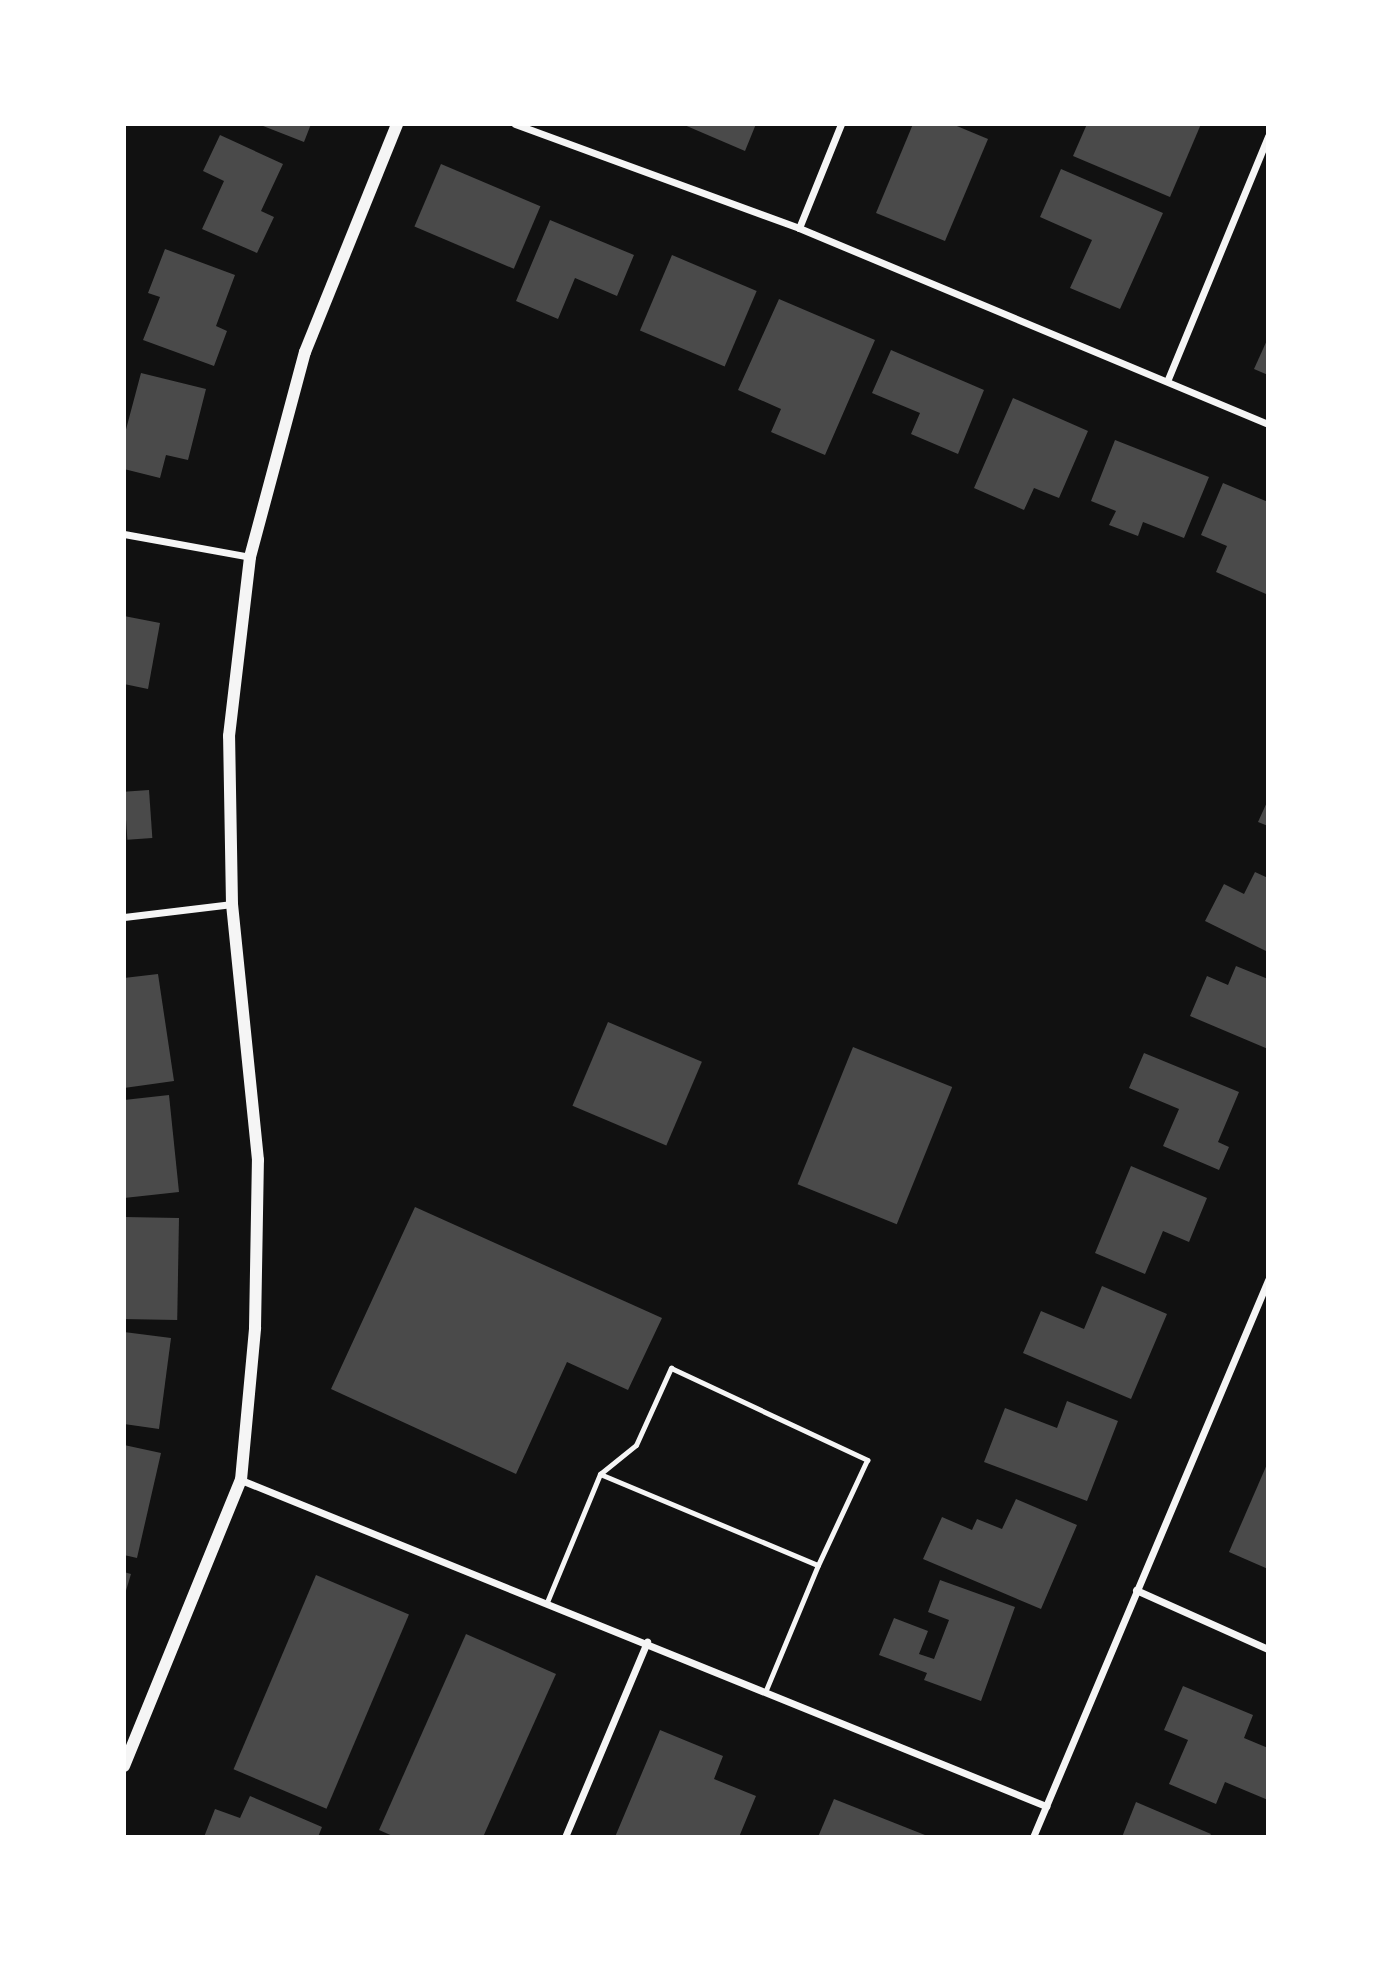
<!DOCTYPE html>
<style>
body{margin:0}
#map{position:relative;width:1392px;height:1961px;overflow:hidden;background:#111;font-family:"Nunito Sans",sans-serif}
div>[style]{position:absolute}
.building>*{inset:0;background:#4a4a4a;transform-origin:0 0}
.service>*{height:5px;margin:-2.5px;padding:0 2.5px;transform-origin:2.5px;border-radius:2.5px;background:#f5f5f5}
.minor>*{height:7px;margin:-3.5px;padding:0 3.5px;transform-origin:3.5px;border-radius:3.5px;background:#f5f5f5}
.tertiary>*{height:12px;margin:-6px;padding:0 6px;transform-origin:6px;border-radius:6px;background:#f5f5f5}
span{translate:-50% -50%;white-space:nowrap;text-align:center;line-height:1.15;-webkit-text-stroke:5px #fff;paint-order:stroke}
.frame{position:absolute;inset:0;border:126px solid #fff;pointer-events:none}
</style>
<div id="map">
<div class="building">
<div style="clip-path:polygon(258px 124px,311px 124px,304px 142px)"></div>
<div style="clip-path:polygon(682px 124px,756px 124px,745px 151px)"></div>
<div style="clip-path:polygon(913px 124px,952px 124px,988px 139px,945px 241px,876px 213px)"></div>
<div style="clip-path:polygon(1087px 124px,1201px 124px,1170px 197px,1073px 156px)"></div>
<div style="clip-path:polygon(220px 135px,283px 164px,261px 211px,274px 217px,257px 253px,202px 229px,224px 181px,203px 171px)"></div>
<div style="left:441px;top:164px;width:108px;height:68px;rotate:23deg"></div>
<div style="clip-path:polygon(1061px 169px,1163px 213px,1120px 309px,1070px 288px,1092px 240px,1040px 217px)"></div>
<div style="clip-path:polygon(550px 220px,634px 255px,617px 296px,575px 278px,558px 319px,516px 301px)"></div>
<div style="clip-path:polygon(165px 249px,235px 275px,216px 326px,227px 331px,214px 366px,143px 340px,160px 297px,148px 293px)"></div>
<div style="left:672px;top:255px;width:92px;height:82px;rotate:23deg"></div>
<div style="clip-path:polygon(779px 299px,875px 340px,825px 455px,771px 432px,781px 409px,738px 390px)"></div>
<div style="clip-path:polygon(1268px 338px,1268px 375px,1254px 369px)"></div>
<div style="clip-path:polygon(891px 350px,984px 390px,958px 454px,911px 434px,920px 413px,872px 393px)"></div>
<div style="clip-path:polygon(141px 373px,206px 389px,188px 460px,166px 455px,160px 478px,124px 469px,124px 437px)"></div>
<div style="clip-path:polygon(1013px 398px,1088px 431px,1059px 498px,1034px 488px,1024px 510px,974px 488px)"></div>
<div style="clip-path:polygon(1115px 440px,1209px 477px,1184px 538px,1143px 522px,1138px 536px,1109px 525px,1116px 511px,1091px 501px)"></div>
<div style="clip-path:polygon(1223px 483px,1268px 502px,1266px 594px,1216px 572px,1227px 546px,1201px 535px)"></div>
<div style="clip-path:polygon(124px 616px,160px 623px,148px 689px,124px 684px)"></div>
<div style="left:149px;top:790px;width:48px;height:25px;rotate:86deg"></div>
<div style="clip-path:polygon(1268px 800px,1268px 826px,1258px 822px)"></div>
<div style="clip-path:polygon(1255px 872px,1268px 878px,1268px 952px,1205px 921px,1224px 884px,1244px 894px)"></div>
<div style="clip-path:polygon(1236px 966px,1268px 979px,1268px 1049px,1190px 1016px,1207px 976px,1228px 985px)"></div>
<div style="clip-path:polygon(158px 974px,174px 1081px,124px 1088px,124px 978px)"></div>
<div style="left:608px;top:1022px;width:102px;height:91px;rotate:23deg"></div>
<div style="left:853px;top:1047px;width:107px;height:148px;rotate:22deg"></div>
<div style="clip-path:polygon(1144px 1053px,1239px 1092px,1218px 1142px,1229px 1147px,1219px 1170px,1163px 1146px,1179px 1109px,1129px 1088px)"></div>
<div style="clip-path:polygon(169px 1095px,179px 1192px,124px 1198px,124px 1100px)"></div>
<div style="clip-path:polygon(1131px 1166px,1207px 1198px,1189px 1242px,1163px 1231px,1145px 1274px,1095px 1253px)"></div>
<div style="clip-path:polygon(415px 1207px,662px 1318px,628px 1390px,567px 1362px,516px 1474px,331px 1389px)"></div>
<div style="left:124px;top:1217px;width:55px;height:102px;rotate:1deg"></div>
<div style="clip-path:polygon(1102px 1286px,1167px 1314px,1131px 1399px,1023px 1353px,1041px 1311px,1084px 1329px)"></div>
<div style="clip-path:polygon(124px 1332px,171px 1338px,159px 1429px,124px 1424px)"></div>
<div style="clip-path:polygon(1067px 1401px,1118px 1421px,1087px 1501px,984px 1462px,1005px 1408px,1057px 1428px)"></div>
<div style="clip-path:polygon(124px 1445px,161px 1453px,137px 1558px,124px 1555px)"></div>
<div style="clip-path:polygon(1268px 1462px,1268px 1569px,1229px 1552px)"></div>
<div style="clip-path:polygon(1016px 1499px,1077px 1525px,1041px 1609px,923px 1559px,942px 1517px,972px 1530px,977px 1519px,1002px 1529px)"></div>
<div style="clip-path:polygon(124px 1572px,131px 1574px,125px 1594px,124px 1594px)"></div>
<div style="left:316px;top:1575px;width:101px;height:211px;rotate:23deg"></div>
<div style="clip-path:polygon(940px 1580px,1015px 1607px,981px 1701px,924px 1680px,927px 1673px,879px 1655px,894px 1618px,928px 1631px,919px 1654px,934px 1659px,949px 1620px,928px 1612px)"></div>
<div style="clip-path:polygon(466px 1634px,556px 1674px,483px 1837px,395px 1837px,379px 1830px)"></div>
<div style="clip-path:polygon(1183px 1686px,1253px 1715px,1244px 1738px,1268px 1748px,1268px 1800px,1225px 1782px,1216px 1804px,1169px 1784px,1188px 1740px,1164px 1730px)"></div>
<div style="clip-path:polygon(660px 1730px,723px 1756px,714px 1779px,756px 1796px,739px 1837px,615px 1837px)"></div>
<div style="clip-path:polygon(250px 1796px,322px 1827px,318px 1837px,204px 1837px,215px 1809px,240px 1818px)"></div>
<div style="clip-path:polygon(834px 1799px,930px 1837px,818px 1837px)"></div>
<div style="clip-path:polygon(1136px 1802px,1211px 1834px,1209px 1837px,1122px 1837px)"></div>
</div>
<div class="service">
<div style="left:600px;top:1474px;width:46px;rotate:-38.9deg"></div>
<div style="left:636px;top:1445px;width:85px;rotate:-65.6deg"></div>
<div style="left:671px;top:1368px;width:217px;rotate:25.1deg"></div>
<div style="left:867px;top:1460px;width:116px;rotate:115deg"></div>
<div style="left:547px;top:1602px;width:139px;rotate:-67.5deg"></div>
<div style="left:600px;top:1474px;width:236px;rotate:22.7deg"></div>
<div style="left:818px;top:1565px;width:135px;rotate:112.6deg"></div>
</div>
<div class="minor">
<div style="left:515px;top:124px;width:302px;rotate:20.1deg"></div>
<div style="left:799px;top:228px;width:508px;rotate:22.68deg"></div>
<div style="left:799px;top:228px;width:112px;rotate:-68deg"></div>
<div style="left:1168px;top:379px;width:263px;rotate:-67.6deg"></div>
<div style="left:124px;top:534px;width:128px;rotate:10.3deg"></div>
<div style="left:124px;top:917px;width:109px;rotate:-6.9deg"></div>
<div style="left:241px;top:1480px;width:869px;rotate:22.05deg"></div>
<div style="left:1136px;top:1590px;width:145px;rotate:24.1deg"></div>
<div style="left:565px;top:1837px;width:212px;rotate:-67.2deg"></div>
<div style="left:1033px;top:1837px;width:605px;rotate:-67.12deg"></div>
</div>
<div class="tertiary">
<div style="left:124px;top:1766px;width:309px;rotate:-67.8deg"></div>
<div style="left:241px;top:1480px;width:153px;rotate:-84.7deg"></div>
<div style="left:255px;top:1328px;width:168px;rotate:-89deg"></div>
<div style="left:258px;top:1160px;width:257px;rotate:-95.8deg"></div>
<div style="left:232px;top:904px;width:168px;rotate:-91deg"></div>
<div style="left:229px;top:736px;width:180px;rotate:-83.3deg"></div>
<div style="left:250px;top:557px;width:212px;rotate:-75deg"></div>
<div style="left:305px;top:352px;width:246px;rotate:-68deg"></div>
</div>
<div class="frame"></div>
</div>
